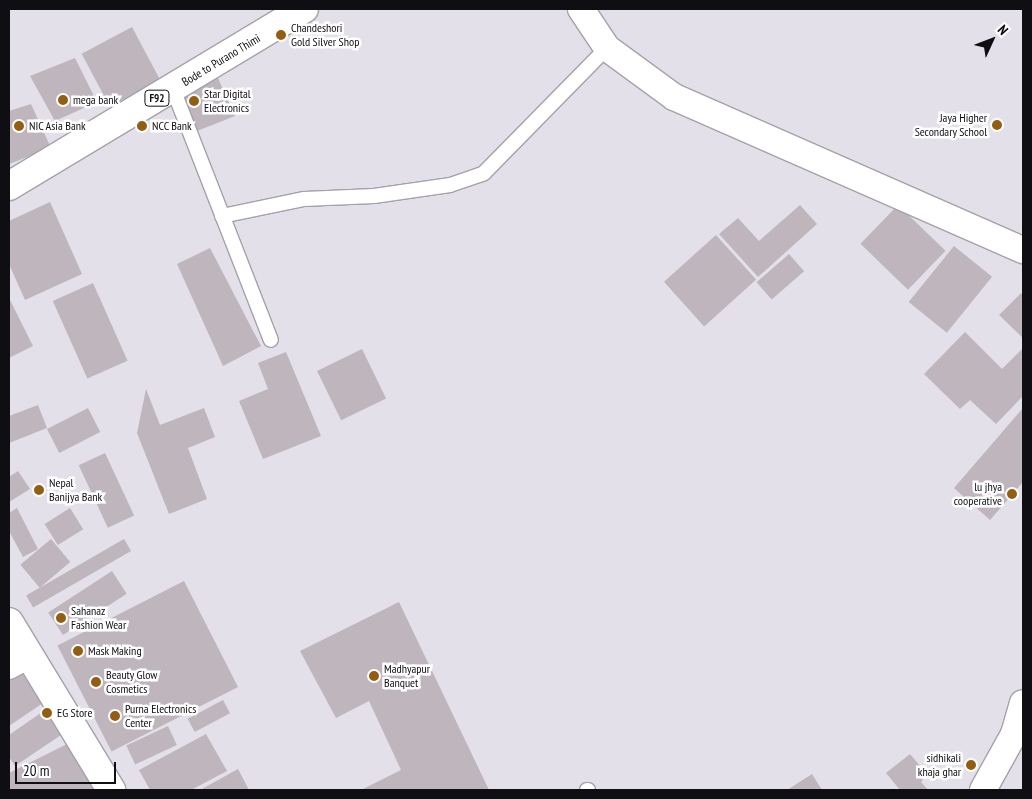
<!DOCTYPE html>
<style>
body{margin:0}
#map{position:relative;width:1032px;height:799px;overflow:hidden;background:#e3e0ea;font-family:"PT Sans Narrow",sans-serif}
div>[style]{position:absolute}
.building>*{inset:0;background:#beb5bd;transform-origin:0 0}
.roads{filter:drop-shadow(1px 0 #a5a1ab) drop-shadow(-1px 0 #a5a1ab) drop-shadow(0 1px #a5a1ab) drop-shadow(0 -1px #a5a1ab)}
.service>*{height:14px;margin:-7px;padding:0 7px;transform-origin:7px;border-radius:7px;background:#fff}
.minor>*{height:26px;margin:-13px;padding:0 13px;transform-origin:13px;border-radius:13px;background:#fff}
.primary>*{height:28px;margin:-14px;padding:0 14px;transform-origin:14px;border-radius:14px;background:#fff}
.dots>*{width:14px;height:14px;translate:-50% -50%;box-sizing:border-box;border:2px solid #fff;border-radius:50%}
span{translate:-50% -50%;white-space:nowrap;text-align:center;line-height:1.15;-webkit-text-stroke:5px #fff;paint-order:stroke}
.shield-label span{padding:1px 4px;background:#fff;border:1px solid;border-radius:4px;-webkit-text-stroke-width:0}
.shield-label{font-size:11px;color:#0f0e12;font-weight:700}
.poi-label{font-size:12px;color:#0f0e12}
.left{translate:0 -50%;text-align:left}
.right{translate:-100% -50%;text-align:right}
.street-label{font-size:12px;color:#0f0e12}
.frame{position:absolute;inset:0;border:10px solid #0f0e12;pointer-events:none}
.north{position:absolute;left:967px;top:15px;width:50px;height:50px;-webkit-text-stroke:4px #fff;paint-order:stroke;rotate:47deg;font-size:14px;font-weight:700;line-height:20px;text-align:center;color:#0f0e12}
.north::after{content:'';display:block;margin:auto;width:18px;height:22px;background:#0f0e12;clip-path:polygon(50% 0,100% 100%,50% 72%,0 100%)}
.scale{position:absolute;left:15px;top:762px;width:101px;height:22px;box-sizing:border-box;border:2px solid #0f0e12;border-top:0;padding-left:6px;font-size:15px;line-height:18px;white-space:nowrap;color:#0f0e12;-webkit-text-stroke:4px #fff;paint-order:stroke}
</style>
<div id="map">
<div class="building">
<div style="left:132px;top:27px;width:60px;height:57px;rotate:62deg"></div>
<div style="clip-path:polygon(75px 58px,97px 102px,55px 121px,30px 76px)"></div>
<div style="clip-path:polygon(213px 67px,235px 116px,192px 133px,175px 90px)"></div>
<div style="clip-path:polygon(31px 104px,51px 148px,9px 164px,9px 111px)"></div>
<div style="clip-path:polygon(50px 202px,82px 274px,25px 300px,9px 264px,9px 221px)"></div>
<div style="clip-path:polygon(800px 205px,817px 224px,758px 277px,719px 234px,738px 218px,759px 241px)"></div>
<div style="left:898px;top:205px;width:66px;height:54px;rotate:44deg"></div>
<div style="left:716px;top:235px;width:60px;height:70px;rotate:48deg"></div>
<div style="left:954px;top:246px;width:49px;height:72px;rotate:39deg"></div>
<div style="clip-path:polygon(210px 248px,261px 346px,223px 366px,177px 264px)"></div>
<div style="left:789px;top:254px;width:23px;height:43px;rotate:49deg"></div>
<div style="left:93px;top:283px;width:85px;height:44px;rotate:66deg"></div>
<div style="clip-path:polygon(1021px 293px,1023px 295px,1023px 338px,999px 315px)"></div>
<div style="clip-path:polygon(9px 298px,33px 346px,9px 358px)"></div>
<div style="clip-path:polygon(965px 332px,1002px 369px,1023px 348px,1023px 396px,996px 424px,970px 400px,960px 409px,924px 374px)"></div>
<div style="left:362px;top:349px;width:55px;height:50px;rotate:64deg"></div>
<div style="clip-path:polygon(286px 352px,321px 436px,263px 459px,239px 401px,268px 389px,258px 363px)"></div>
<div style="clip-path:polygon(146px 389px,160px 425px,204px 408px,215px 437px,188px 448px,207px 499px,169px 514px,137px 433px)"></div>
<div style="clip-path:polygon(38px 405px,47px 428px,9px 443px,9px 416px)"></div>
<div style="left:88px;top:408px;width:27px;height:46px;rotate:63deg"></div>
<div style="clip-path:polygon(1023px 408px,1023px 482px,990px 520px,954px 488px)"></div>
<div style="left:105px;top:453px;width:69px;height:29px;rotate:65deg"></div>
<div style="clip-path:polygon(18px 471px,30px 489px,9px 502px,9px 477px)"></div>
<div style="clip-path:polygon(17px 508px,38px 549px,23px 557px,9px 531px,9px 513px)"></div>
<div style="left:70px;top:508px;width:25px;height:30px;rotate:58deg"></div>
<div style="left:51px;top:539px;width:30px;height:40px;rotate:50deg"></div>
<div style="left:124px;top:539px;width:14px;height:113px;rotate:60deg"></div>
<div style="left:112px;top:571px;width:27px;height:76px;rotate:57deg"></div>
<div style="left:184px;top:581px;width:119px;height:142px;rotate:63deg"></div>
<div style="clip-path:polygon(399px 602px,489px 790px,361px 790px,401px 770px,369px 701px,336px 718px,300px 651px)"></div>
<div style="clip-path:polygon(19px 669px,43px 703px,9px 726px,9px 676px)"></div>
<div style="left:223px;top:700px;width:15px;height:40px;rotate:62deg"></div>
<div style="clip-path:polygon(45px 710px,61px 735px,15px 766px,9px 757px,9px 735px)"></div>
<div style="left:168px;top:726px;width:21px;height:46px;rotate:65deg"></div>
<div style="clip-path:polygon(206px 734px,227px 771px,191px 790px,150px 790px,139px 770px)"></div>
<div style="clip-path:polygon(71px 742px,95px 790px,10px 790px,9px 773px)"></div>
<div style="clip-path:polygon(910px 754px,927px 774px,921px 782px,928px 790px,900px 790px,886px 773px)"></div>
<div style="clip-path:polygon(238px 769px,249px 790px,200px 790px)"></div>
<div style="clip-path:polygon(812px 774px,822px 790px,787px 790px)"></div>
</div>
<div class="roads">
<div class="service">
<div style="left:173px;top:89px;width:269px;rotate:68.7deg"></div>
<div style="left:222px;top:216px;width:84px;rotate:-11.7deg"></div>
<div style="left:304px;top:199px;width:70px;rotate:-2.5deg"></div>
<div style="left:374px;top:196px;width:77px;rotate:-8.2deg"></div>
<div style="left:450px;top:185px;width:36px;rotate:-19deg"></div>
<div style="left:484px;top:173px;width:175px;rotate:-45.5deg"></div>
<div style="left:587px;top:790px;width:1px"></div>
</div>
<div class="minor">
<div style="left:581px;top:9px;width:47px;rotate:56.3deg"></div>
<div style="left:607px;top:48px;width:83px;rotate:36.2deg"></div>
<div style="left:674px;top:97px;width:381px;rotate:23.7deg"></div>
<div style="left:9px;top:666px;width:23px;rotate:-29deg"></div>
<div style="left:983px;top:790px;width:64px;rotate:-61deg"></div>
<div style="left:1014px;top:734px;width:32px;rotate:-74deg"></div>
</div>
<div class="primary">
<div style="left:9px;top:186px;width:344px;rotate:-31deg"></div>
<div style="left:9px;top:622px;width:197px;rotate:58.7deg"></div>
</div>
</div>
<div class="dots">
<div style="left:281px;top:35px;background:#935e12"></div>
<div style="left:63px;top:100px;background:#935e12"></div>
<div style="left:194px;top:101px;background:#935e12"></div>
<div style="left:997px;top:125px;background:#935e12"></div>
<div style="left:19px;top:126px;background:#935e12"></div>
<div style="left:142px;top:126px;background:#935e12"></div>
<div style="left:39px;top:490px;background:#935e12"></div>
<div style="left:1012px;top:494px;background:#935e12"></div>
<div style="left:61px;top:618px;background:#935e12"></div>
<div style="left:78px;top:651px;background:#935e12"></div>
<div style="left:374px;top:676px;background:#935e12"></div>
<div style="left:96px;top:682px;background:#935e12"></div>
<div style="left:47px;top:713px;background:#935e12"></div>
<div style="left:115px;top:716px;background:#935e12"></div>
<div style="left:971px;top:765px;background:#935e12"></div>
</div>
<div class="shield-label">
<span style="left:157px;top:98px">F92</span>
</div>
<div class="poi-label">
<span class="left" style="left:291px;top:35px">Chandeshori<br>Gold Silver Shop</span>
<span class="left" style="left:204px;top:101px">Star Digital<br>Electronics</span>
<span class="left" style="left:73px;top:100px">mega bank</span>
<span class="right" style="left:987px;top:125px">Jaya Higher<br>Secondary School</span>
<span class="left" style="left:29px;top:126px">NIC Asia Bank</span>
<span class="left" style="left:152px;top:126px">NCC Bank</span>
<span class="left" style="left:49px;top:490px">Nepal<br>Banijya Bank</span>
<span class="right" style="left:1002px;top:494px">lu jhya<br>cooperative</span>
<span class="left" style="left:71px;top:618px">Sahanaz<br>Fashion Wear</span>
<span class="left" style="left:88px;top:651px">Mask Making</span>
<span class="left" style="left:384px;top:676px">Madhyapur<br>Banquet</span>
<span class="left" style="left:106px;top:682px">Beauty Glow<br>Cosmetics</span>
<span class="left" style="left:125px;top:716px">Purna Electronics<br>Center</span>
<span class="left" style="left:57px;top:713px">EG Store</span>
<span class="right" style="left:961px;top:765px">sidhikali<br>khaja ghar</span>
</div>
<div class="street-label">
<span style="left:221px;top:60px;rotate:-31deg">Bode to Purano Thimi</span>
</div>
<div class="frame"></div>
<div class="north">N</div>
<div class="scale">20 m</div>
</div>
